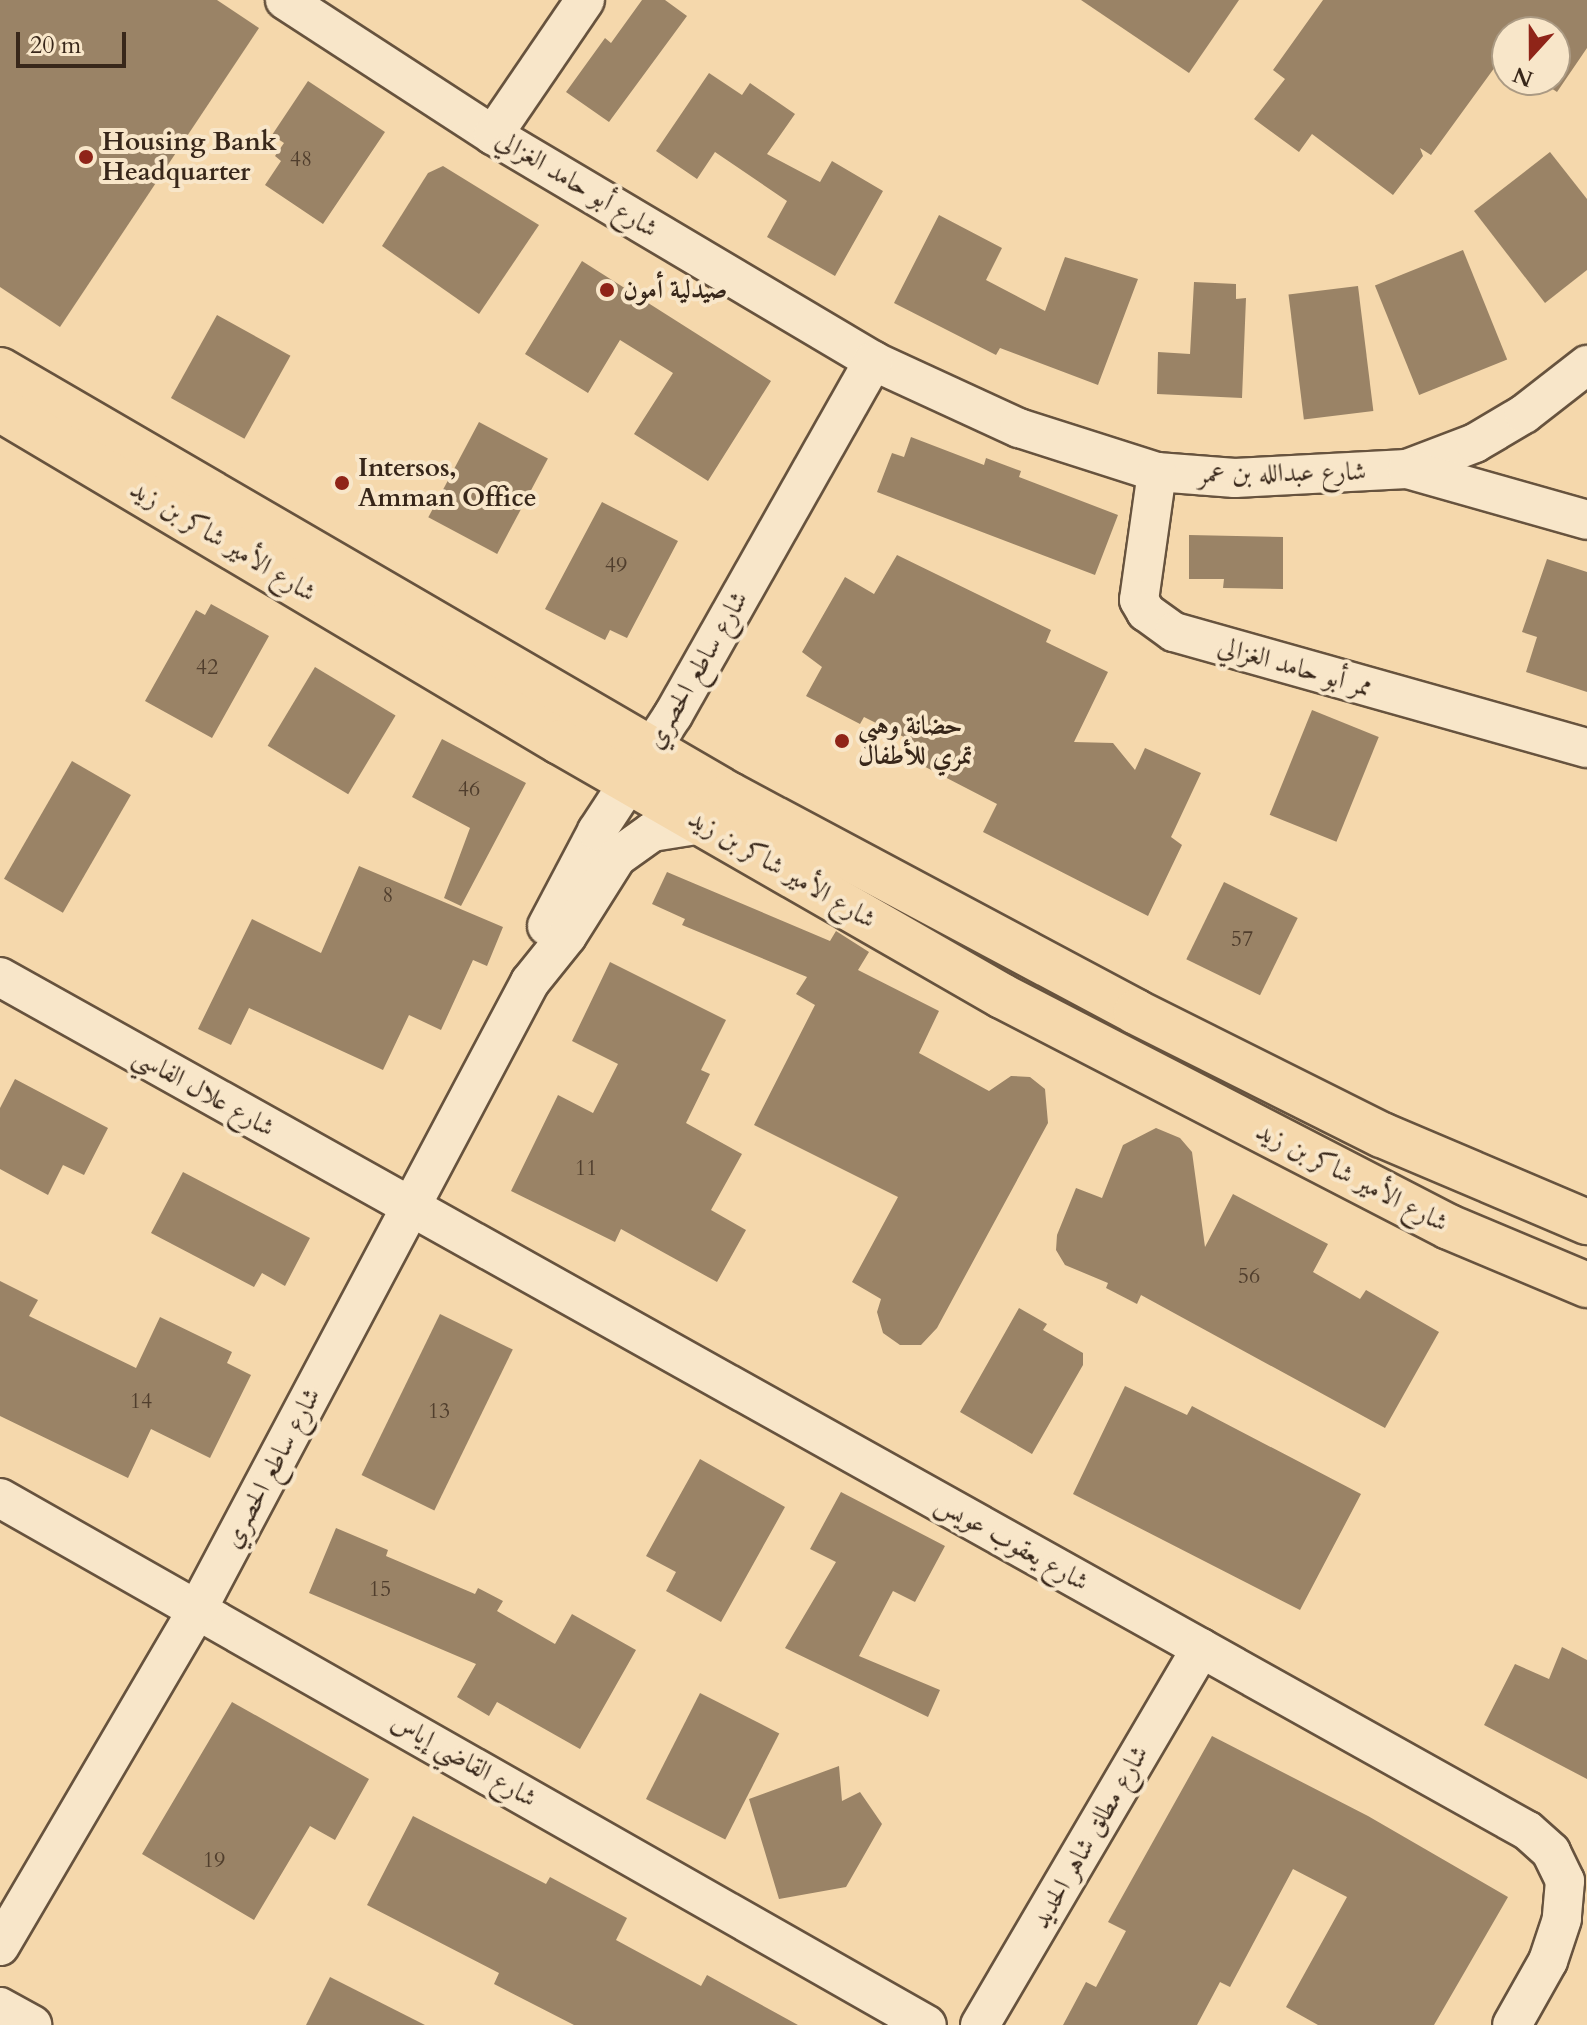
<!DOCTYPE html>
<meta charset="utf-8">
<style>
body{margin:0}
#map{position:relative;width:1587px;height:2025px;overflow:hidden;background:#f5d8ac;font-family:Cardo,Amiri,serif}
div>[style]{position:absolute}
.building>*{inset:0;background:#9a8366;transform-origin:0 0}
.roads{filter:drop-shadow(2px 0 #67533e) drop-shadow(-2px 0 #67533e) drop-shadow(0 2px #67533e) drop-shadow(0 -2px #67533e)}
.street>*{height:38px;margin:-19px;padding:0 19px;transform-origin:19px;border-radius:19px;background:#f8e6c9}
.primary>*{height:44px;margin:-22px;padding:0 22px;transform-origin:22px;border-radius:22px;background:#f5d8ac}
.dots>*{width:22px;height:22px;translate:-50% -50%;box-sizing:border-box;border:4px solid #f8e6c9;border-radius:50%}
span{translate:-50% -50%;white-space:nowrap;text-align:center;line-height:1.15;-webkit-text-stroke:8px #f8e6c9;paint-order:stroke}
.number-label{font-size:22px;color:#503e2d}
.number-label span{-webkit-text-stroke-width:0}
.poi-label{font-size:26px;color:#38271a;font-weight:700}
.left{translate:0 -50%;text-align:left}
.street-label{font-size:26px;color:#38271a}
.north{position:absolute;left:1491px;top:16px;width:80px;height:80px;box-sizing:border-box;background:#f8e6c9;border:2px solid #ab9a83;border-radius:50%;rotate:201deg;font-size:22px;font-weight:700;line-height:32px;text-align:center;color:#38271a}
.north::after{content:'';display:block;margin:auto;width:28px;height:36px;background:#8f2418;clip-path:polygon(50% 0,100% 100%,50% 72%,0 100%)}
.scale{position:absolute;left:16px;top:32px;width:110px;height:36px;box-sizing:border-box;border:4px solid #38271a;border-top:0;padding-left:10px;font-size:24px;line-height:28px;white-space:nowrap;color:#38271a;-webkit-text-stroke:6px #f8e6c9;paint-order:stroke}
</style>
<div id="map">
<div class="building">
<div style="clip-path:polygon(0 0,217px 0,259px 28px,60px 327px,0 287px)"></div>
<div style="clip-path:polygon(642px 0,665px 0,687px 16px,609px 122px,566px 92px,605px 38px,611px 43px)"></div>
<div style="clip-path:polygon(1081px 0,1239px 0,1189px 73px)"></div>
<div style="clip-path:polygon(1323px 0,1587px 0,1587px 48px,1557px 92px,1539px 80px,1555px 80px,1555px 32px,1507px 32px,1507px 59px,1503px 56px,1431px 155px,1420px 148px,1423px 156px,1393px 195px,1312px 134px,1299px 152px,1254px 119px,1285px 79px,1273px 70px)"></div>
<div style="clip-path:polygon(709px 73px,742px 95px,750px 83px,795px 114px,767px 154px,820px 182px,832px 161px,883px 191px,835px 276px,767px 237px,787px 201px,715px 152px,697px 179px,656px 151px)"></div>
<div style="clip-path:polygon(308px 81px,385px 132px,323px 224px,265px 185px,281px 161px,275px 156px,284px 143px,272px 135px)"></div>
<div style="clip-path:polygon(1550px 152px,1587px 199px,1587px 270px,1545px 303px,1474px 211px)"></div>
<div style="clip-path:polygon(443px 166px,539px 225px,479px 314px,382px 246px,428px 173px)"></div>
<div style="clip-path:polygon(939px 215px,1002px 248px,986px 280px,1045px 311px,1065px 257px,1138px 279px,1098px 385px,1000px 348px,996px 355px,894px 303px)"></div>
<div style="left:1463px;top:250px;width:118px;height:95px;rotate:68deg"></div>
<div style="clip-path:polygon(582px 261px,771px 381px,708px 481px,634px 434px,673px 373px,620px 340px,588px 393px,525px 354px)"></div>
<div style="clip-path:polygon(1194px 282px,1236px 284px,1236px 299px,1246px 298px,1242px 398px,1157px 394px,1158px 352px,1190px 354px)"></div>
<div style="left:1358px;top:286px;width:126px;height:70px;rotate:83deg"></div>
<div style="left:217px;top:315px;width:84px;height:95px;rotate:29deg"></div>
<div style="left:479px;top:422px;width:78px;height:108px;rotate:28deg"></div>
<div style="clip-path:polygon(911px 437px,984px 465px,986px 458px,1021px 471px,1019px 477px,1118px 515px,1095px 575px,877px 492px,892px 453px,904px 457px)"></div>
<div style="clip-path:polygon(602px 502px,678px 541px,627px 638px,610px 630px,605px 640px,545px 609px)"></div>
<div style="clip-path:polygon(1189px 535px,1283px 537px,1283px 589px,1223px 588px,1224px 579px,1189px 579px)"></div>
<div style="clip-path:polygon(897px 555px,1051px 630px,1046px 642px,1108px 672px,1074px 742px,1113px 743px,1135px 770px,1145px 748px,1201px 773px,1171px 837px,1182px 845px,1148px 916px,983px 832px,997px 804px,910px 759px,918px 744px,864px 717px,860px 724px,806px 696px,822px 667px,802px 652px,845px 577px,874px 594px)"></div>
<div style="clip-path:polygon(1547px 559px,1587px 572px,1587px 692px,1526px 672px,1537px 637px,1522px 632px)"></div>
<div style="clip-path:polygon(211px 604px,269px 636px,212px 738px,145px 701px,196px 610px,205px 615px)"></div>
<div style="left:315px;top:667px;width:94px;height:92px;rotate:31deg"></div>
<div style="left:1312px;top:710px;width:72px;height:113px;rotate:22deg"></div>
<div style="clip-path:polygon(442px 739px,526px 783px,461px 906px,444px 898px,470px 828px,412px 797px)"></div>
<div style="left:72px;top:761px;width:68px;height:136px;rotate:30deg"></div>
<div style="clip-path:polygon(359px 866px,503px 927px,487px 966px,473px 960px,441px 1030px,409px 1015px,383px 1070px,249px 1008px,231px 1045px,198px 1029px,252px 919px,321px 953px)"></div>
<div style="clip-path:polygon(667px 872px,830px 941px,836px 931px,869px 952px,858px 970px,939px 1011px,919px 1053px,989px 1091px,1011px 1076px,1030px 1077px,1045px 1089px,1048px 1123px,937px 1328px,921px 1345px,900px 1345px,883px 1333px,877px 1312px,881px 1299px,852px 1282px,898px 1197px,754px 1125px,815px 1005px,796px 994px,807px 977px,682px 925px,685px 919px,652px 904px)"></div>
<div style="left:1224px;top:882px;width:82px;height:86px;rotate:26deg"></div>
<div style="clip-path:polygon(610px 962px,726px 1020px,701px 1070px,710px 1074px,686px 1123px,742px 1154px,711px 1210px,746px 1230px,717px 1282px,621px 1229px,615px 1242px,511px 1191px,558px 1095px,593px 1113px,618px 1064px,572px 1041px)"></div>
<div style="clip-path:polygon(15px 1079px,108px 1128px,84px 1175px,63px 1165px,48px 1195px,0 1169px,0 1108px)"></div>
<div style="clip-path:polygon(1156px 1128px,1180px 1138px,1192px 1152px,1205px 1247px,1233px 1194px,1328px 1244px,1313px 1272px,1360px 1299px,1366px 1290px,1439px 1332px,1385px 1428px,1141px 1295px,1137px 1304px,1106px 1288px,1108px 1283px,1065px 1265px,1056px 1250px,1057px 1235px,1076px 1188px,1102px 1198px,1123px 1145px)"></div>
<div style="clip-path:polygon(183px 1172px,310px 1238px,285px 1286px,262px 1273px,254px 1287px,151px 1233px)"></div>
<div style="clip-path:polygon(0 1281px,38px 1300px,29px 1316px,136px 1368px,160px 1317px,232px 1352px,227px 1363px,251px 1375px,210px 1458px,151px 1429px,128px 1478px,0 1416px)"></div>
<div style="clip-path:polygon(1019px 1308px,1047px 1324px,1043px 1330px,1083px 1353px,1083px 1365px,1032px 1454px,960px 1412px)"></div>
<div style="left:440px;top:1314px;width:81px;height:179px;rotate:26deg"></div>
<div style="clip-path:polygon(1125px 1386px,1187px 1415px,1192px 1406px,1361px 1494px,1300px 1610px,1073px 1494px)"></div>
<div style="clip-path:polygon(700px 1459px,785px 1507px,721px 1622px,666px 1591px,676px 1572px,646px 1556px)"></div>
<div style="clip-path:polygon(841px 1492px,945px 1546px,915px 1602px,893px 1591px,859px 1656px,940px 1690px,928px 1717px,785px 1648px,836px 1562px,810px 1549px)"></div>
<div style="clip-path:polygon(336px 1528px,388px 1550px,386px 1556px,475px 1594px,478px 1588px,503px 1601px,497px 1611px,555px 1644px,572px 1614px,636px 1650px,580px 1749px,497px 1702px,489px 1716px,457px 1697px,476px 1664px,309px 1593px)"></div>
<div style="clip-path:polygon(1562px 1647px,1587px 1660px,1587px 1779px,1484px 1725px,1515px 1664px,1549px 1679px)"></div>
<div style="left:700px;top:1693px;width:89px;height:119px;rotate:27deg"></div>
<div style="clip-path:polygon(232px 1702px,369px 1779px,335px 1840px,310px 1826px,254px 1920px,142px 1854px)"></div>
<div style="clip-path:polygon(1212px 1736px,1368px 1816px,1508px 1897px,1434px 2025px,1318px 2025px,1286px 2007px,1347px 1897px,1293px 1869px,1230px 1987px,1220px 1982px,1197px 2025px,1063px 2025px,1086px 1982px,1096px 1987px,1126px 1931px,1108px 1922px)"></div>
<div style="clip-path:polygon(839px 1766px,842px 1801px,860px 1792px,882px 1824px,846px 1887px,779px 1899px,749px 1799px)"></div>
<div style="clip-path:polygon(413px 1816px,546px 1884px,550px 1877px,627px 1918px,616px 1940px,701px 1986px,707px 1975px,798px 2025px,574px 2025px,494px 1984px,499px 1973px,367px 1905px)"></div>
<div style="clip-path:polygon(330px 1977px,425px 2025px,306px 2025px)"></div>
</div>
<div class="roads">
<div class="street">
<div style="left:285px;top:0;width:248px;rotate:33deg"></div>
<div style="left:493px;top:135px;width:442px;rotate:30.7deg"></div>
<div style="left:873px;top:361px;width:161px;rotate:24.7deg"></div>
<div style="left:1019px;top:428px;width:145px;rotate:17.7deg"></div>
<div style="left:1157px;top:472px;width:78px;rotate:4.4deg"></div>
<div style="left:1235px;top:478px;width:172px;rotate:-3deg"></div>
<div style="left:1407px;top:469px;width:73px;rotate:-20.9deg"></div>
<div style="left:1475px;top:443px;width:57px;rotate:-30.6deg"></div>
<div style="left:1524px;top:414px;width:80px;rotate:-37.9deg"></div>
<div style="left:493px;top:135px;width:163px;rotate:-55.7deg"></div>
<div style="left:1407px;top:469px;width:187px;rotate:15.8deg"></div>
<div style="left:1157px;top:472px;width:129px;rotate:98deg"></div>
<div style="left:1139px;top:600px;width:14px;rotate:60deg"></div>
<div style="left:1146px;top:612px;width:34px;rotate:36deg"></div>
<div style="left:1174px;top:632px;width:429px;rotate:15.7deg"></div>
<div style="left:547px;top:926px;width:107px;rotate:-62.2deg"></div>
<div style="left:597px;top:831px;width:139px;rotate:-56.8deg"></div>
<div style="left:673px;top:715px;width:407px;rotate:-60.5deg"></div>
<div style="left:0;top:977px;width:1750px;rotate:29.2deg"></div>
<div style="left:1528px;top:1831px;width:31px;rotate:42deg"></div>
<div style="left:1551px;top:1852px;width:32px;rotate:64deg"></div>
<div style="left:1565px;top:1881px;width:38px;rotate:95deg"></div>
<div style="left:1562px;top:1919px;width:44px;rotate:108.4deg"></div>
<div style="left:1548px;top:1961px;width:73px;rotate:119.4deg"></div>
<div style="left:0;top:1498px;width:1066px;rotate:29.62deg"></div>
<div style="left:0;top:1946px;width:392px;rotate:-59.6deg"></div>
<div style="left:198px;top:1608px;width:709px;rotate:-62.06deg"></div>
<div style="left:530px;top:982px;width:59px;rotate:-51.2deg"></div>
<div style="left:567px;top:936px;width:93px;rotate:-57.7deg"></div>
<div style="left:617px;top:857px;width:43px;rotate:-35.5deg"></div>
<div style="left:652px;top:832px;width:51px;rotate:-9.1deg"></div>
<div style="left:0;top:2007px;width:37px;rotate:29deg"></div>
<div style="left:980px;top:2025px;width:437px;rotate:-59.6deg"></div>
</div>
<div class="primary">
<div style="left:0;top:370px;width:845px;rotate:30.21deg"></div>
<div style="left:730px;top:795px;width:460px;rotate:28.1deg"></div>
<div style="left:1136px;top:1012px;width:275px;rotate:26.6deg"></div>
<div style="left:1382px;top:1135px;width:223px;rotate:23deg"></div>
<div style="left:0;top:409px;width:652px;rotate:30.74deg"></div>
<div style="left:560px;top:742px;width:510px;rotate:29.88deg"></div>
<div style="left:1002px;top:996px;width:503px;rotate:27.33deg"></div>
<div style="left:1449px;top:1227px;width:150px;rotate:22.8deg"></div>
</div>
</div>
<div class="dots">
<div style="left:86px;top:157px;background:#8f2418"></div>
<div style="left:607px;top:290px;background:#8f2418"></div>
<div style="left:342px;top:483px;background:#8f2418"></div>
<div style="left:842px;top:741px;background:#8f2418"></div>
</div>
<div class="number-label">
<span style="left:301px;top:160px">48</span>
<span style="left:616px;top:566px">49</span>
<span style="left:207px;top:668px">42</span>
<span style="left:469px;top:790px">46</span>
<span style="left:388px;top:896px">8</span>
<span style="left:1242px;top:940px">57</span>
<span style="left:586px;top:1169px">11</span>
<span style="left:1249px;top:1277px">56</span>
<span style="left:141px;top:1402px">14</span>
<span style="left:439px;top:1412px">13</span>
<span style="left:380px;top:1590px">15</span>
<span style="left:214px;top:1861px">19</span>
</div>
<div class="poi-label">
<span class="left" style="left:102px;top:157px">Housing Bank<br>Headquarter</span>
<span class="left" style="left:623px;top:290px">صيدلية أمون</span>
<span class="left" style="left:358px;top:483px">Intersos,<br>Amman Office</span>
<span class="left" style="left:858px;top:741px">حضانة وهبي<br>تمري للأطفال</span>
</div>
<div class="street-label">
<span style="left:577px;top:184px;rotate:31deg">شارع أبو حامد الغزالي</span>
<span style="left:1282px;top:473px;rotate:-1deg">شارع عبدالله بن عمر</span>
<span style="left:223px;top:541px;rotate:31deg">شارع الأمير شاكر بن زيد</span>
<span style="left:1295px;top:667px;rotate:16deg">ممر أبو حامد الغزالي</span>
<span style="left:697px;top:670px;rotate:-60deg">شارع ساطع الحصري</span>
<span style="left:782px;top:869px;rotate:30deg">شارع الأمير شاكر بن زيد</span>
<span style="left:204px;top:1092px;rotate:29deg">شارع علال الفاسي</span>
<span style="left:1352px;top:1177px;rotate:27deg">شارع الأمير شاكر بن زيد</span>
<span style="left:272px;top:1468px;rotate:-62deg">شارع ساطع الحصري</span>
<span style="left:1012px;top:1543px;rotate:29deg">شارع يعقوب عويس</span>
<span style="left:464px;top:1760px;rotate:30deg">شارع القاضي إياس</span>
<span style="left:1090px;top:1837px;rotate:-60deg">شارع مطلق شاهر الحديد</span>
</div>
<div class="north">N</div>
<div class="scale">20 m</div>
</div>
